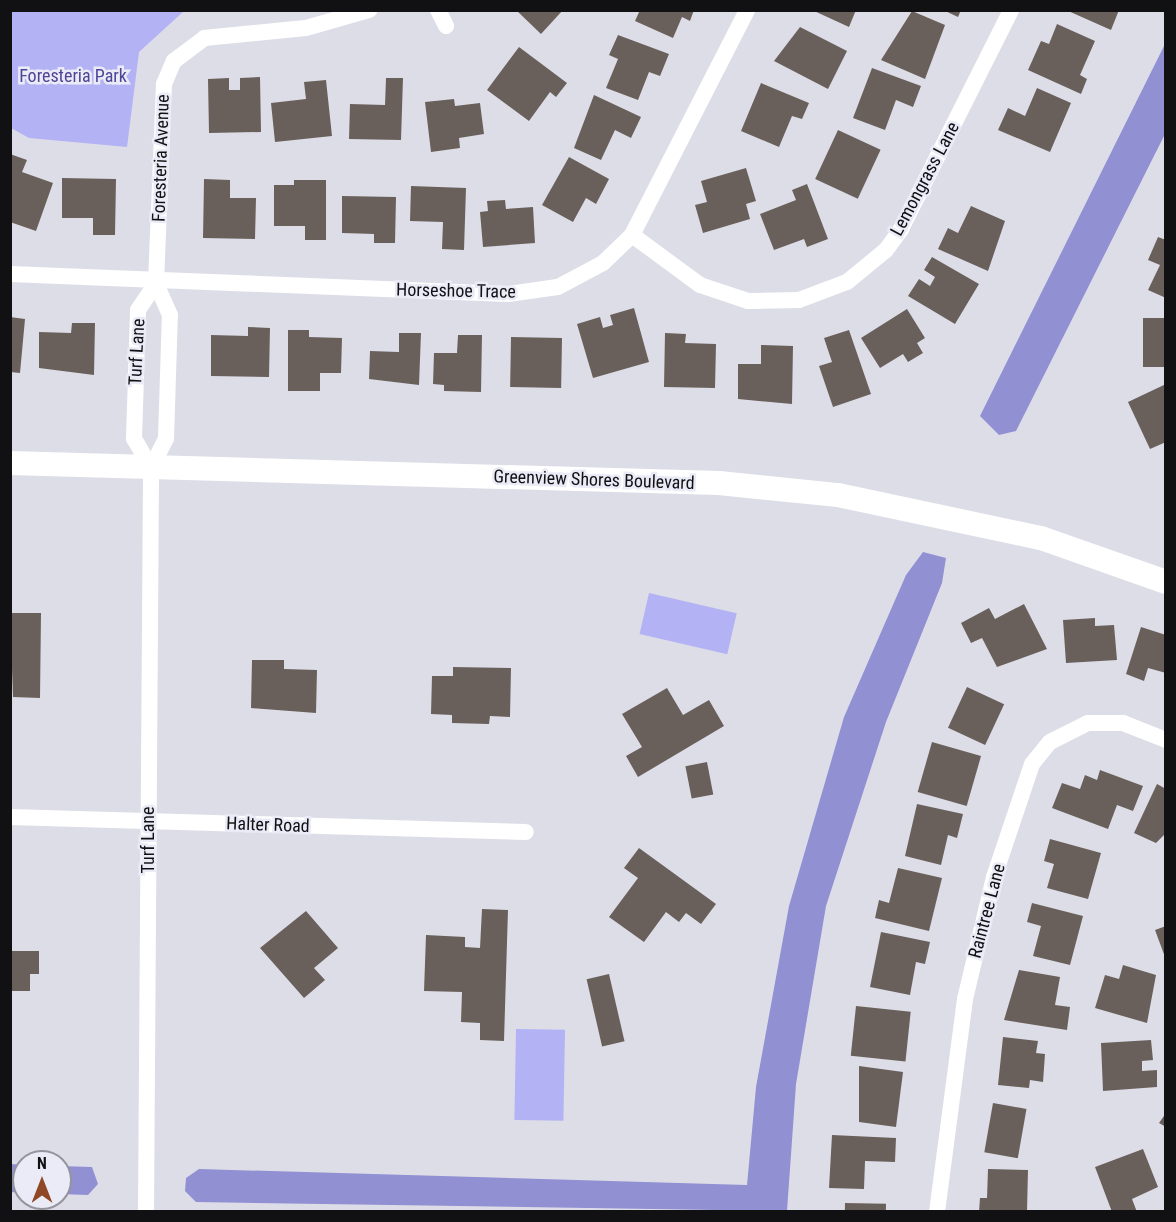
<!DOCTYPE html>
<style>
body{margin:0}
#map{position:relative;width:1176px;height:1222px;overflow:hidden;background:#dddde8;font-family:"Roboto Condensed",sans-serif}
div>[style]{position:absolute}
.green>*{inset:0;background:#b3b2f4;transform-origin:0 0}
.water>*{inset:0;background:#9190d3;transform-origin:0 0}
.building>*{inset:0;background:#6a605b;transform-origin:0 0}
.street>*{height:16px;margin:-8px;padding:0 8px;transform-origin:8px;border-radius:8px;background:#fff}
.secondary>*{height:24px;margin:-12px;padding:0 12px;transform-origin:12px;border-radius:12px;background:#fff}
span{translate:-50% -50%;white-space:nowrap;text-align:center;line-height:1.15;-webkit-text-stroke:5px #eaebf6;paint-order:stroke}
.park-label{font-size:18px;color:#4d4597}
.street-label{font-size:18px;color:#111114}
.frame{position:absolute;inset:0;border:12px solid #111114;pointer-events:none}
.north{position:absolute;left:12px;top:1150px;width:60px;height:60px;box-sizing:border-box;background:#eaebf6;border:2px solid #93949c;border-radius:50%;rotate:0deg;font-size:16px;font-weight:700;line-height:24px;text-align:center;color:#111114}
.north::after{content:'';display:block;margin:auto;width:21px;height:27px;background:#8f4825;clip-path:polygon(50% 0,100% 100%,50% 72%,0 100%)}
</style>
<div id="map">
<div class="green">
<div style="clip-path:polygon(10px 11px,184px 11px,139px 52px,127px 147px,29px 138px,11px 128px)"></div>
<div style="left:649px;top:593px;width:90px;height:42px;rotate:13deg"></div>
<div style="left:516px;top:1029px;width:49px;height:91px;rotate:1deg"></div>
</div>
<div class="water">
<div style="clip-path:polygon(1165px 44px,1165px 134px,1016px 431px,999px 435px,980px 416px)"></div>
<div style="clip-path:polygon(923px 552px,946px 558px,942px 583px,886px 722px,826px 906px,796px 1084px,787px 1211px,196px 1202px,185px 1191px,186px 1178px,199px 1169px,747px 1185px,756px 1087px,789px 906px,844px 717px,906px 575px)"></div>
<div style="left:11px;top:1164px;width:13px;height:28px;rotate:4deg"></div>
<div style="clip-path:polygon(60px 1166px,92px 1167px,98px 1184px,88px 1195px,60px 1194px)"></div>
</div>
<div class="building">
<div style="clip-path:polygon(516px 10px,563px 10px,541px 34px)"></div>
<div style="clip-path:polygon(640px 10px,694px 10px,690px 21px,682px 17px,673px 38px,635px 21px)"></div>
<div style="clip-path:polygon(812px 10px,856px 10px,849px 27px)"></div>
<div style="clip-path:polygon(943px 10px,961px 10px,958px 17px)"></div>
<div style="clip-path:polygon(1066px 10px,1119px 10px,1111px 30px)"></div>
<div style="clip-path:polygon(912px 11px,945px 25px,925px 79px,881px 60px)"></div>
<div style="clip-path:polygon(1057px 24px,1095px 41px,1080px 75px,1087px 79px,1081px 94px,1028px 70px,1041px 41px,1049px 44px)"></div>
<div style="clip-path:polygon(800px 27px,847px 51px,828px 89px,774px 61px)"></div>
<div style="clip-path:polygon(618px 35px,669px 54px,660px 76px,649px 72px,638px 100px,606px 88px,618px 59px,609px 55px)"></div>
<div style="clip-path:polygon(519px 47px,567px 83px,556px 97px,550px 92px,529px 121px,487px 90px)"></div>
<div style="clip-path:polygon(872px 68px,921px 86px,913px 107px,896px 100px,885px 130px,853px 118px)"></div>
<div style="clip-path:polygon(260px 77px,261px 132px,209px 133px,208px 79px,229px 78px,229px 90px,240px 90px,240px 78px)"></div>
<div style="clip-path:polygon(386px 78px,403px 78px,401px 140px,349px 139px,350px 104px,385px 105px)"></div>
<div style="clip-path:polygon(326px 80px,332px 136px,275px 142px,271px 103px,306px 99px,304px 82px)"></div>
<div style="clip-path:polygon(761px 83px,809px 103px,802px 119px,792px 116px,779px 147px,741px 131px)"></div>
<div style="clip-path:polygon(1037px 88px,1071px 103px,1050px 152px,998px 130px,1008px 108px,1025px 116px)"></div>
<div style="clip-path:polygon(594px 95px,641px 117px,631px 138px,615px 130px,601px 160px,574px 148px)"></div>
<div style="clip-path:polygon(454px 99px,455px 106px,480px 103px,484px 134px,459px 138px,460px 148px,431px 152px,425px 102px)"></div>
<div style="left:838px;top:130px;width:47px;height:54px;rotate:25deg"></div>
<div style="clip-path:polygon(10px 154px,27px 160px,22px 172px,53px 183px,36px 231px,10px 222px)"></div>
<div style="clip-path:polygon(569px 157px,609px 179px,596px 204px,586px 198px,573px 222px,542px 205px)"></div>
<div style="clip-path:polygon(746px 168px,756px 201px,746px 204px,750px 219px,703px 233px,695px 205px,707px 202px,701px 181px)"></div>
<div style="clip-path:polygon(62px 178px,116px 179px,115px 235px,93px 235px,93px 218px,62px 218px)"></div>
<div style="clip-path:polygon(204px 179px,230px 180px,230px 198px,256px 198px,255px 239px,203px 238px)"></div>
<div style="clip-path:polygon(294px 180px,326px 180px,326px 240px,305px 240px,305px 226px,274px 226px,274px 185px,294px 185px)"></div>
<div style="clip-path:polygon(807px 184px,828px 239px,807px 247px,804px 239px,774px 250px,760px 214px,796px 200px,792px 190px)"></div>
<div style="clip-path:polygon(411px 186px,466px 188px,464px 250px,442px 249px,443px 222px,410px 221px)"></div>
<div style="clip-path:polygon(342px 196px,396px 197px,395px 243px,374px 243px,374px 234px,342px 233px)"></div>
<div style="clip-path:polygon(505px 200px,506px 209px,533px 207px,535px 243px,483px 247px,480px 212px,488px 211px,487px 201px)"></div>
<div style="clip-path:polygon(971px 206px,1005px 221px,988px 271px,938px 249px,948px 228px,958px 233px)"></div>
<div style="clip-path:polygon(1158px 237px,1166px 240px,1166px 298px,1148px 290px,1160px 265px,1148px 260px)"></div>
<div style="clip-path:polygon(932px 257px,979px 284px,955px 324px,908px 296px,919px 279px,930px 286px,935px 277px,924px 270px)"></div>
<div style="clip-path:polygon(634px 308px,649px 362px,593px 378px,577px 324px,600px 317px,603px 328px,613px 325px,610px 315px)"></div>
<div style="clip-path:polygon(907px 309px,925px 338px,917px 343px,923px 353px,908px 362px,903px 354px,880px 368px,861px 338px)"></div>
<div style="clip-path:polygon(10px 317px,25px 319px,20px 373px,10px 372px)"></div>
<div style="left:1166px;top:318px;width:49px;height:23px;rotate:90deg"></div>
<div style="clip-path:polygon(72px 323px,95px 323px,94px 375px,39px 368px,39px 332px,71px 333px)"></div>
<div style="clip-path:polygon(248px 327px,270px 328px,269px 377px,211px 376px,211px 335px,248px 336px)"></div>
<div style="clip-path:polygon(288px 330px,309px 330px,309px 337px,342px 338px,341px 373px,320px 373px,320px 391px,288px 391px)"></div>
<div style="clip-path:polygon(849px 330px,871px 394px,833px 407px,819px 366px,832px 362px,824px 338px)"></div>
<div style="clip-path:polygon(399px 333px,421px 333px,419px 385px,369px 379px,370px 351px,399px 352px)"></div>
<div style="clip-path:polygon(665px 333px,686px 334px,685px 343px,716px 344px,715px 388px,664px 387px)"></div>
<div style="clip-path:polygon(458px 335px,482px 335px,481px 392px,444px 391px,444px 385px,433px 384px,434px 353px,457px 353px)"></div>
<div style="left:562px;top:338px;width:50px;height:51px;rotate:91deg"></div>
<div style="clip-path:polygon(761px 345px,793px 346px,792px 404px,738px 399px,738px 364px,761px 364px)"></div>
<div style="clip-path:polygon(1166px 384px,1166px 442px,1150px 449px,1128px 402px)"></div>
<div style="clip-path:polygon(1024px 604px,1047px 649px,997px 667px,982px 638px,971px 643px,961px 623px,989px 608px,995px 619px)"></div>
<div style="clip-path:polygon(10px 613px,41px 613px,40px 698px,13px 697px)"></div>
<div style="clip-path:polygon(1095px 618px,1095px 626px,1114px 625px,1117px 660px,1066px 663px,1063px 620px)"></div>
<div style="clip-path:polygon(1141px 627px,1166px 635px,1166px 673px,1148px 668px,1144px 681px,1126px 674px)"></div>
<div style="clip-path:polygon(252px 660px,284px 660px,284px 669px,317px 670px,316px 713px,251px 708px)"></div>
<div style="clip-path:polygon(453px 667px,511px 668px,510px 717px,490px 716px,489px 724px,452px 723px,452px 715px,431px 714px,432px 676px,453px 676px)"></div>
<div style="left:967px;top:687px;width:41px;height:45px;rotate:25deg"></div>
<div style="clip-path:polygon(667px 688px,683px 715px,709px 700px,724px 726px,638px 777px,626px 756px,642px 747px,622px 714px)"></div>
<div style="left:932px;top:742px;width:51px;height:52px;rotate:16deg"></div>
<div style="left:707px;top:762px;width:33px;height:22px;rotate:79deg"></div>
<div style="clip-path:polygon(1100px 770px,1143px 786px,1133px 811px,1117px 805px,1108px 829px,1052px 808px,1062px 783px,1080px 789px,1085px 775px,1097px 780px)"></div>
<div style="clip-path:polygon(1157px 784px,1166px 789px,1166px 833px,1156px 843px,1134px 833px)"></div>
<div style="clip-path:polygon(917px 804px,963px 814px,957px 838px,948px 835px,941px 865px,905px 856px)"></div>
<div style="clip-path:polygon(1050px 839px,1101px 853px,1088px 899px,1047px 888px,1054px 864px,1044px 861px)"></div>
<div style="clip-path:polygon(639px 848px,716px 904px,701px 924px,686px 913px,679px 922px,666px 912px,644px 942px,609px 917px,638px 878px,624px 868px)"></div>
<div style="clip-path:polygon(898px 868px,942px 878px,929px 931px,875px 918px,879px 900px,889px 903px)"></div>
<div style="clip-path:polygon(1032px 903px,1083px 916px,1070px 965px,1033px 956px,1041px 926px,1027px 922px)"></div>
<div style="clip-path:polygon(482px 909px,508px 910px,504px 1041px,480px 1040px,480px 1023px,461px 1022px,462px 992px,424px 991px,426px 935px,465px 937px,465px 947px,480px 948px)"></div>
<div style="clip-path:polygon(306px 911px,338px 948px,314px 968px,325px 980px,304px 998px,260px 948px)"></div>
<div style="clip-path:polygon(1166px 926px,1166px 957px,1165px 957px,1155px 930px)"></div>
<div style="clip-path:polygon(881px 932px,930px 942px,925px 964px,916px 962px,910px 995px,870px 987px)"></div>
<div style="clip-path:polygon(10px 951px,39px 951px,39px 974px,30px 974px,30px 991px,10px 991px)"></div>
<div style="clip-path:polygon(1123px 965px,1156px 975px,1147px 1023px,1095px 1008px,1105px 975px,1119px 979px)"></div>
<div style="clip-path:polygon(1019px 970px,1060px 977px,1055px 1005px,1070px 1007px,1067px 1030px,1004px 1020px)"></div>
<div style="left:609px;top:974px;width:69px;height:23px;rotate:77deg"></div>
<div style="left:856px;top:1006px;width:55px;height:50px;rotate:6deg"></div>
<div style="clip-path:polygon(1003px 1037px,1038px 1041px,1036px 1053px,1045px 1054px,1043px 1082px,1030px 1080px,1029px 1088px,998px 1085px)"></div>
<div style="clip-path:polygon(1151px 1040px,1153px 1060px,1142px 1061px,1142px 1071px,1157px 1070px,1157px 1087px,1103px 1091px,1101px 1043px)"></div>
<div style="clip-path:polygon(859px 1066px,903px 1072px,896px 1127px,859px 1122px)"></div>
<div style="left:993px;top:1103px;width:34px;height:50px;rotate:10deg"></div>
<div style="clip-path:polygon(1166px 1113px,1166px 1127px,1159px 1123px)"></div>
<div style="clip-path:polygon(832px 1135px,896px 1138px,895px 1162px,865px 1161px,864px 1189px,829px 1188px)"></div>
<div style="clip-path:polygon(1143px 1149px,1158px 1187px,1132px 1199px,1137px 1212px,1112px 1212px,1095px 1167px)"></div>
<div style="clip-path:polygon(988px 1169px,1028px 1170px,1027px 1212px,979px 1212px,980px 1198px,987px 1198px)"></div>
<div style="left:845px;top:1203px;width:41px;height:9px;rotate:1deg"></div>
</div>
<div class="street">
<div style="left:438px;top:10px;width:18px;rotate:63deg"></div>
<div style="left:632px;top:235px;width:84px;rotate:36.3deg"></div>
<div style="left:700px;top:285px;width:51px;rotate:18.4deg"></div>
<div style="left:748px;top:301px;width:51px;rotate:-1.1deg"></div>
<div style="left:799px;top:300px;width:51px;rotate:-20.6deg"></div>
<div style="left:847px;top:282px;width:50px;rotate:-39.4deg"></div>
<div style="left:886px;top:250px;width:26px;rotate:-54deg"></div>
<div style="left:901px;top:229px;width:245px;rotate:-63.3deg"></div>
<div style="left:10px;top:274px;width:498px;rotate:2.3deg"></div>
<div style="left:508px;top:294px;width:50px;rotate:-8deg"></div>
<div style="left:558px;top:287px;width:51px;rotate:-28.1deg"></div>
<div style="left:603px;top:263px;width:40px;rotate:-44deg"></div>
<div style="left:632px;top:235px;width:253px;rotate:-62.9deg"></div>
<div style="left:151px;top:468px;width:34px;rotate:-120deg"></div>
<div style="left:134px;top:439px;width:129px;rotate:-88.2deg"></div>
<div style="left:138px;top:310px;width:32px;rotate:-56deg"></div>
<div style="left:10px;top:817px;width:516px;rotate:1.67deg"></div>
<div style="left:146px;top:1212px;width:744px;rotate:-89.61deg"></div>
<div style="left:151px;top:468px;width:33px;rotate:-63deg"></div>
<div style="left:166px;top:439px;width:124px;rotate:-88.2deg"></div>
<div style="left:170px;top:315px;width:35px;rotate:-114deg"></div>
<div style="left:156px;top:283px;width:199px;rotate:-87.7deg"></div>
<div style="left:164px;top:84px;width:25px;rotate:-67deg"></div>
<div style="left:174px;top:61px;width:38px;rotate:-37deg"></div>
<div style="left:204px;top:38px;width:102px;rotate:-5.6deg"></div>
<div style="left:306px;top:28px;width:66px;rotate:-15.9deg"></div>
<div style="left:937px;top:1212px;width:215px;rotate:-82.5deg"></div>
<div style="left:965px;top:999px;width:125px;rotate:-76.6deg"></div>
<div style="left:994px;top:877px;width:119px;rotate:-71.4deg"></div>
<div style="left:1032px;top:764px;width:28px;rotate:-51deg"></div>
<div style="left:1050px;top:742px;width:42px;rotate:-26.6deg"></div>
<div style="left:1088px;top:723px;width:35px"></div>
<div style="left:1123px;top:723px;width:46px;rotate:21.6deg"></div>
</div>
<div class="secondary">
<div style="left:10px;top:463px;width:709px;rotate:1.62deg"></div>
<div style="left:719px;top:483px;width:120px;rotate:5.8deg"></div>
<div style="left:838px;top:495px;width:208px;rotate:12deg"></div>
<div style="left:1041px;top:538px;width:133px;rotate:19.4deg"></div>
</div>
<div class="park-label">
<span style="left:73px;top:76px">Foresteria Park</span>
</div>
<div class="street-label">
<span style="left:161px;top:158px;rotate:-88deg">Foresteria Avenue</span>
<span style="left:925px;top:179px;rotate:-62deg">Lemongrass Lane</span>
<span style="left:456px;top:291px;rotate:1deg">Horseshoe Trace</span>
<span style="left:137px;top:352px;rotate:-87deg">Turf Lane</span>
<span style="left:594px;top:480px;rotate:2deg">Greenview Shores Boulevard</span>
<span style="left:268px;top:825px;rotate:2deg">Halter Road</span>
<span style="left:148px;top:840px;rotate:-90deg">Turf Lane</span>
<span style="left:987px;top:911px;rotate:-75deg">Raintree Lane</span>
</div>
<div class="frame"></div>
<div class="north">N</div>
</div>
